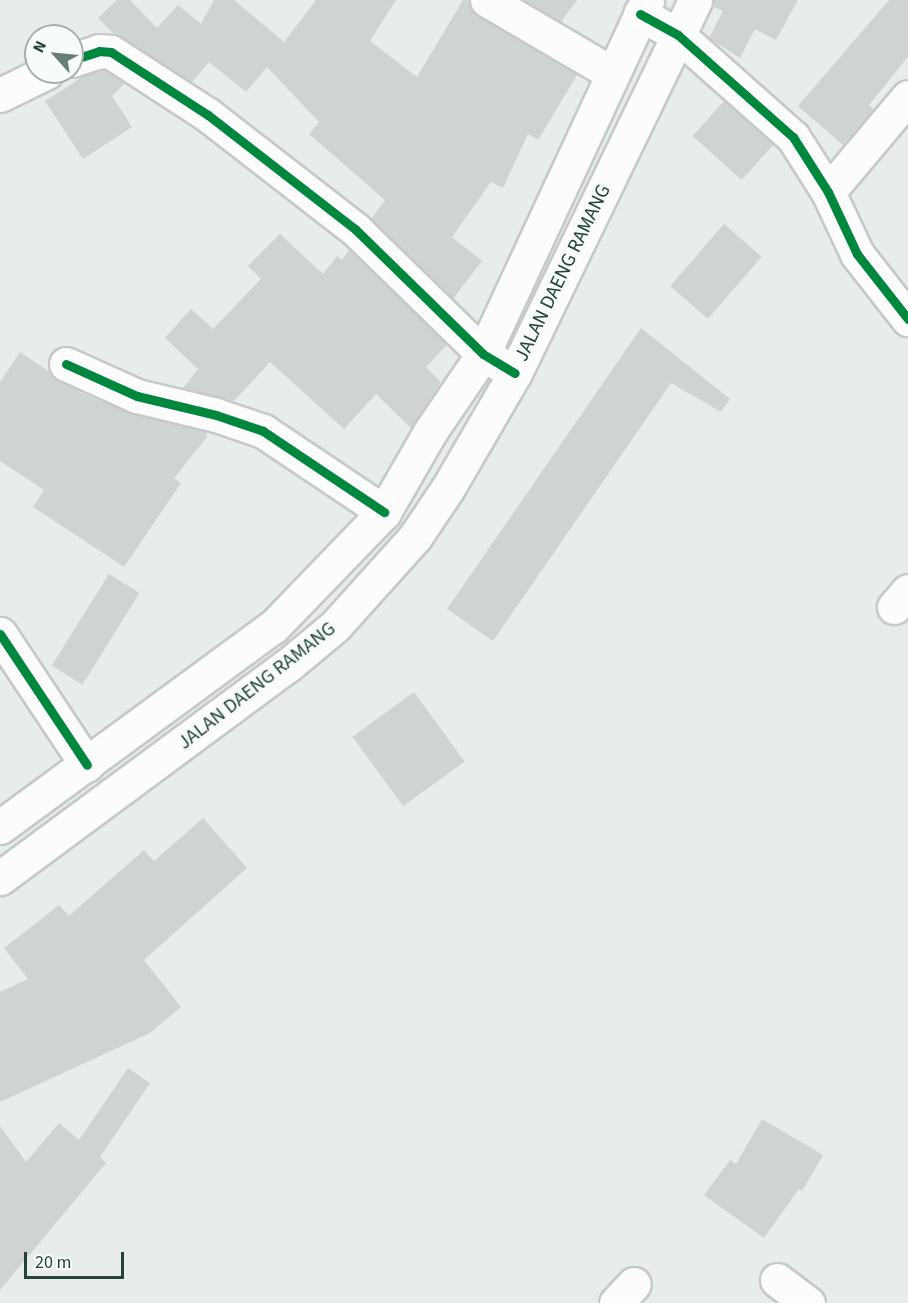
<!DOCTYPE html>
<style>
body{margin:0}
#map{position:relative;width:908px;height:1303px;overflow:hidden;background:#e8edeb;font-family:"Source Sans 3",sans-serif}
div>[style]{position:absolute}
.building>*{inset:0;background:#cfd4d2;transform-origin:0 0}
.roads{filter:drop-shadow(2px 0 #c5cac8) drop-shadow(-2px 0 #c5cac8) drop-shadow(0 2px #c5cac8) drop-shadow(0 -2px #c5cac8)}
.street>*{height:33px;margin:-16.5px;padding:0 16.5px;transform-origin:16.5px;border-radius:16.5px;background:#fcfcfc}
.secondary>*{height:33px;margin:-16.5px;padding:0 16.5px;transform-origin:16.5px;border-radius:16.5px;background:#fcfcfc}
.cycleway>*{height:9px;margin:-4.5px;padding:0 4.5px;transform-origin:4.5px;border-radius:4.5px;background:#00873e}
span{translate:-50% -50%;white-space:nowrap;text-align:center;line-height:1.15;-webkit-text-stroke:5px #f7fbf9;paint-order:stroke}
.street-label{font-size:20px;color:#24423a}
.north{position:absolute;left:24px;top:24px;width:60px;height:60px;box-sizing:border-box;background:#f7fbf9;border:2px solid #a3b1ad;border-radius:50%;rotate:297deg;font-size:16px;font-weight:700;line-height:24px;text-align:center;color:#24423a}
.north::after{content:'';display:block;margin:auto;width:21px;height:27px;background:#697e78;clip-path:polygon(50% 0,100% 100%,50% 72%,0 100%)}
.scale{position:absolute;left:24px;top:1252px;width:100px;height:27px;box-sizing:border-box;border:3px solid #24423a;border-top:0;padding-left:8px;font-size:18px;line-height:21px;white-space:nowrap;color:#24423a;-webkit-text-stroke:4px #f7fbf9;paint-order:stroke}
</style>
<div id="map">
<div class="building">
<div style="clip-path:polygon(117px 0,130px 0,157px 28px,178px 5px,201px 24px,214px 0,234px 0,284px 42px,316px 0,396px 0,370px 41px,417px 77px,463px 0,468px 0,478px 16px,577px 75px,538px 140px,528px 134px,503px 188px,491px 182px,452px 237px,482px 261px,453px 299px,371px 219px,385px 200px,309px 134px,319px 122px,267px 67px,246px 92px,209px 62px,192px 82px,113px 33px,98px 18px)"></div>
<div style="clip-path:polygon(524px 0,577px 0,561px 22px)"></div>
<div style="clip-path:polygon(714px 0,798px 0,776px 40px,755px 29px,740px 58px,709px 38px,723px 11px,712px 6px)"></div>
<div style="clip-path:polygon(889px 0,908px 0,908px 57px,869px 105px,874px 109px,843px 145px,798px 106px)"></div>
<div style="clip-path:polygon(105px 70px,125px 83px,112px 96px,132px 127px,83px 159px,45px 101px,84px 76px)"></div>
<div style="left:724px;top:101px;width:66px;height:47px;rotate:42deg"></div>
<div style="left:724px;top:224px;width:50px;height:82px;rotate:41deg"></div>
<div style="clip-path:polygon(280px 234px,323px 274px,337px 256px,342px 260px,349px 250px,447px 345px,426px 367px,441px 382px,411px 428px,376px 394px,344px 429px,270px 362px,234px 401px,183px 388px,198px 369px,165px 338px,191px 309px,213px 329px,261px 279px,248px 266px)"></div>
<div style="clip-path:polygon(641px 328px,730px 399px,721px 412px,671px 383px,493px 641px,447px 609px)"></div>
<div style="clip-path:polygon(20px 352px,81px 393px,133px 414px,206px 432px,207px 437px,174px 478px,181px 483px,124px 567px,33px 507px,44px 490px,0 461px,0 382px)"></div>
<div style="left:109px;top:574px;width:36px;height:108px;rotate:32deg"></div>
<div style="left:414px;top:692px;width:86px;height:76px;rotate:54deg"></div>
<div style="clip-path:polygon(203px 818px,247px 868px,144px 960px,181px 1007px,150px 1033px,0 1102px,0 992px,28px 979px,4px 948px,59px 905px,69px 916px,144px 850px,154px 861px)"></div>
<div style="clip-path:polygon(128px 1068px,150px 1083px,100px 1157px,106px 1163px,0 1290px,0 1126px,26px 1162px,59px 1123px,79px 1140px)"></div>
<div style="clip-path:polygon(762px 1119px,823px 1155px,802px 1191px,799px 1189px,764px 1238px,704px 1195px,730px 1160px,736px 1164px)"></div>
</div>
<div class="roads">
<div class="street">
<div style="left:487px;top:0;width:146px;rotate:30.4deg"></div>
<div style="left:640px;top:14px;width:43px;rotate:28.9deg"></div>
<div style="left:678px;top:35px;width:154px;rotate:41.6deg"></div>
<div style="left:793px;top:137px;width:65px;rotate:57.5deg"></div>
<div style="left:828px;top:192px;width:68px;rotate:64.9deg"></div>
<div style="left:857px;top:254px;width:83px;rotate:51.9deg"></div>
<div style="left:72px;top:60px;width:28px;rotate:-18deg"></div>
<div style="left:99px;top:51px;width:12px;rotate:5deg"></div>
<div style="left:111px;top:52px;width:116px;rotate:33deg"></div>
<div style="left:208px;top:115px;width:186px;rotate:37.8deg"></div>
<div style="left:355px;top:229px;width:179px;rotate:44.3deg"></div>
<div style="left:483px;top:354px;width:37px;rotate:31deg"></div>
<div style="left:0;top:95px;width:52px;rotate:-26.1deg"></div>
<div style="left:828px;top:192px;width:124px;rotate:-49.9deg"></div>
<div style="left:66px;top:364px;width:78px;rotate:24.3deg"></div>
<div style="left:137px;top:396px;width:81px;rotate:13.5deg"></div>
<div style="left:216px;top:415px;width:50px;rotate:18.8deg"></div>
<div style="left:263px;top:431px;width:146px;rotate:33.8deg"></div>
<div style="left:894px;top:607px;width:21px;rotate:-49deg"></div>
<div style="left:0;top:634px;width:157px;rotate:56.4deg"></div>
<div style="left:777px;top:1280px;width:39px;rotate:37deg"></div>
<div style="left:616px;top:1303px;width:26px;rotate:-47deg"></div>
</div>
<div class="secondary">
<div style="left:0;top:827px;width:340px;rotate:-36.3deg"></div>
<div style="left:274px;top:626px;width:158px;rotate:-46deg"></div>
<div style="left:384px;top:512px;width:92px;rotate:-60.1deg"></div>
<div style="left:430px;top:432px;width:94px;rotate:-55.8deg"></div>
<div style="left:483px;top:354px;width:390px;rotate:-65.1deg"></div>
<div style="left:0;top:878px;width:357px;rotate:-36.5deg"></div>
<div style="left:287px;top:666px;width:62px;rotate:-39.8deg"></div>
<div style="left:335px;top:626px;width:120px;rotate:-48deg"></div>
<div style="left:415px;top:537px;width:59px;rotate:-56deg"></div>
<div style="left:448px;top:488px;width:133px;rotate:-59.8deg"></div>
<div style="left:515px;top:373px;width:414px;rotate:-64.2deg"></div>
</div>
</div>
<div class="cycleway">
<div style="left:640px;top:14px;width:43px;rotate:28.9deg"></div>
<div style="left:678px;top:35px;width:154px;rotate:41.6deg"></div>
<div style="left:793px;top:137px;width:65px;rotate:57.5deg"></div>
<div style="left:828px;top:192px;width:68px;rotate:64.9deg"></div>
<div style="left:857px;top:254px;width:83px;rotate:51.9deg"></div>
<div style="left:72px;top:60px;width:28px;rotate:-18deg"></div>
<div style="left:99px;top:51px;width:12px;rotate:5deg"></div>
<div style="left:111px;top:52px;width:116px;rotate:33deg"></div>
<div style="left:208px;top:115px;width:186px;rotate:37.8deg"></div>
<div style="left:355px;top:229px;width:179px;rotate:44.3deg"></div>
<div style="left:483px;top:354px;width:37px;rotate:31deg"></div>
<div style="left:66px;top:364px;width:78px;rotate:24.3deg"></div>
<div style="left:137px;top:396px;width:81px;rotate:13.5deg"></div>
<div style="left:216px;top:415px;width:50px;rotate:18.8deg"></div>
<div style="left:263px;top:431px;width:146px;rotate:33.8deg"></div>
<div style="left:0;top:634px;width:157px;rotate:56.4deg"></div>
</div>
<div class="street-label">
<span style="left:563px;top:273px;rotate:-64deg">JALAN DAENG RAMANG</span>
<span style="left:257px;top:686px;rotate:-38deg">JALAN DAENG RAMANG</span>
</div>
<div class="north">N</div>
<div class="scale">20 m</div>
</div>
